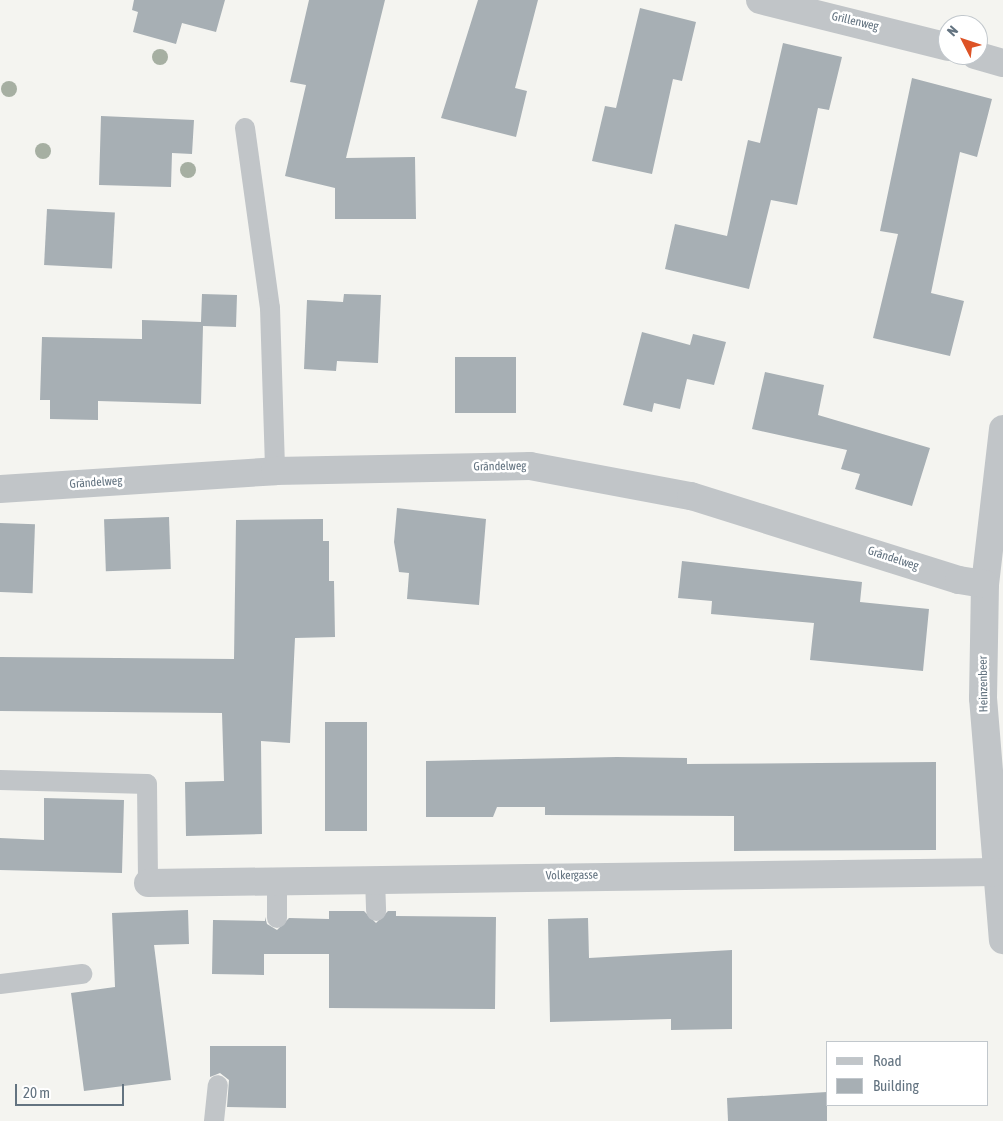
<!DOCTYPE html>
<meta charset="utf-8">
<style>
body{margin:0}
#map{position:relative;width:1003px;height:1121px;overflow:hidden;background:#f4f4f0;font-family:"Asap Condensed",sans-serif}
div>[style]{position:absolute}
.building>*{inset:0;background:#a7afb4;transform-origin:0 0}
.service>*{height:20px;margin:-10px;padding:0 10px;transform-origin:10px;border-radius:10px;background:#c1c5c8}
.minor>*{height:28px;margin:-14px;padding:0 14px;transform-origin:14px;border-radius:14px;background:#c1c5c8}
.trees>*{width:16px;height:16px;margin:-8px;border-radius:50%;background:#a6afa2}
span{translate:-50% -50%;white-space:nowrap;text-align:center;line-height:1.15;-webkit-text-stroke:5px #fff;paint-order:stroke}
.street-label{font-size:12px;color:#637380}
.legend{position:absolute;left:826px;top:1041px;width:162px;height:65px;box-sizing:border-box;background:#fff;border:1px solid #c1c7cc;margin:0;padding:6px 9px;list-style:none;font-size:15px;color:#637380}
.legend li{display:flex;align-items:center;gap:10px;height:25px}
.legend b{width:25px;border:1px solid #c1c7cc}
.north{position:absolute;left:938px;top:15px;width:50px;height:50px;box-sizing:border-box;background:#fff;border:1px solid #c1c7cc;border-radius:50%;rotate:311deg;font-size:14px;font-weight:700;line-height:20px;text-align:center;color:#637380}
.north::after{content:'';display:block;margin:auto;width:18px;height:22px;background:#dd5326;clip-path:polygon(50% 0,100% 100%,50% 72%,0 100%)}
.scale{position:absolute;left:15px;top:1084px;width:109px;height:22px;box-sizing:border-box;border:2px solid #637380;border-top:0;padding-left:6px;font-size:15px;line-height:18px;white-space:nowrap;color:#637380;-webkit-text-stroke:4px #fff;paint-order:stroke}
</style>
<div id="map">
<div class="building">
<div style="clip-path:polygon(134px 0,225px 0,216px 32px,182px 23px,176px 44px,133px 32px,138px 12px,132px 10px)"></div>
<div style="clip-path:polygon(309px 0,385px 0,346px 158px,415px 157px,416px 219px,335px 219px,335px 188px,285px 176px,306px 85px,290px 82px)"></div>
<div style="clip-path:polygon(478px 0,538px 0,515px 88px,527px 91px,516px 137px,441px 118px)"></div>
<div style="clip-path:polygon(640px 8px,696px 22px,682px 81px,673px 79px,652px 174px,592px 161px,605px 106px,616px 108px)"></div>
<div style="clip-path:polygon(783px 43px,842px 57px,829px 110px,818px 108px,797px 205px,771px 200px,749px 289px,665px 269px,675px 224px,727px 236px,748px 140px,760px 143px)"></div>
<div style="clip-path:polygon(912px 78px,992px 99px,977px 157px,960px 152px,931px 293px,964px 301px,950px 356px,873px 338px,898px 234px,880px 231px)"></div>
<div style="clip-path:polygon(101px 116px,194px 120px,192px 154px,172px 153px,171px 187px,99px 185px)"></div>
<div style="left:47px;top:209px;width:68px;height:56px;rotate:3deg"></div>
<div style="clip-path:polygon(202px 294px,237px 295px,236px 327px,203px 326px,201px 404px,98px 401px,98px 420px,50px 419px,50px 400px,40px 400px,42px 337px,142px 339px,142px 320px,201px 322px)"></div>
<div style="clip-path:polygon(344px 294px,381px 295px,378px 363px,337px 361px,336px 371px,304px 369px,307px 300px,343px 302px)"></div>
<div style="clip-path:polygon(642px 332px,690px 345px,693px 334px,726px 342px,714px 385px,687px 379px,680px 409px,654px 403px,652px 412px,623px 405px)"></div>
<div style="left:455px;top:357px;width:61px;height:56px"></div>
<div style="clip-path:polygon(765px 372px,824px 385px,818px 415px,930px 448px,912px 506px,855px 489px,860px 474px,841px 469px,847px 450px,752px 429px)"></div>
<div style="clip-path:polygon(397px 508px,486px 519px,479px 605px,407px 599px,409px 573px,399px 572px,394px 542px)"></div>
<div style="left:169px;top:517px;width:52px;height:65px;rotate:88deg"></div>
<div style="clip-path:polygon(323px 519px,323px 541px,329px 541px,329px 581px,334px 581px,335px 637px,295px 638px,290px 743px,261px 741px,262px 834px,186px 836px,185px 782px,224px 781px,222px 713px,0 711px,0 657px,234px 659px,236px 520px)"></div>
<div style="left:0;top:523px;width:35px;height:69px;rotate:2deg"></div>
<div style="clip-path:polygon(682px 561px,862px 582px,860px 602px,929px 609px,923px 671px,810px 660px,814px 623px,711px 614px,712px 601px,678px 598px)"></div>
<div style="left:325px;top:722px;width:42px;height:109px"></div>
<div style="clip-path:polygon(617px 757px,687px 758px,687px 764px,936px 762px,936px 850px,734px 851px,734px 816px,545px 815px,545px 807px,497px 807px,493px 817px,426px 817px,426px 761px)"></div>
<div style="clip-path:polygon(44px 798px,124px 800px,122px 873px,0 870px,0 838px,44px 840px)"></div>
<div style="clip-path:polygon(188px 910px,189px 944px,154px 945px,171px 1080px,84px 1091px,71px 993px,115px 987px,112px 913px)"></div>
<div style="clip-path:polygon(329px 911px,364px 911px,376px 923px,388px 911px,396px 911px,396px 916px,496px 917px,495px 1009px,329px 1008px,329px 954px,264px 954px,264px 975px,212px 974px,213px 920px,265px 921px,265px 917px,267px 924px,277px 930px,289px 918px,329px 919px)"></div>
<div style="clip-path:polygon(588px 918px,589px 958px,732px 950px,732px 1029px,671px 1030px,671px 1019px,550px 1022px,548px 919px)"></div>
<div style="clip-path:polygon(210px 1046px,286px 1046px,286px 1108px,227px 1107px,229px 1080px,220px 1073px,210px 1077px)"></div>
<div style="clip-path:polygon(827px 1092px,827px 1121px,728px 1121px,727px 1098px)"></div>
</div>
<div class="service">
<div style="left:245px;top:128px;width:182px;rotate:82.1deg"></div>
<div style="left:270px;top:308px;width:163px;rotate:88.2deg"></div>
<div style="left:0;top:780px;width:147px;rotate:1.6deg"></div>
<div style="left:147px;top:784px;width:99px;rotate:89.4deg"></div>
<div style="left:375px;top:879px;width:32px;rotate:88deg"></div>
<div style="left:277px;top:918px;width:37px;rotate:-90deg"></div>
<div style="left:0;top:984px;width:83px;rotate:-7deg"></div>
<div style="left:214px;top:1121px;width:36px;rotate:-84deg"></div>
</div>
<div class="minor">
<div style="left:760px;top:0;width:194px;rotate:14deg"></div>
<div style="left:975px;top:55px;width:29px;rotate:16deg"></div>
<div style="left:1003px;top:429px;width:156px;rotate:96.6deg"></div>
<div style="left:985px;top:584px;width:114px;rotate:91deg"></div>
<div style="left:983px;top:698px;width:243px;rotate:85.3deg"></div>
<div style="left:0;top:489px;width:276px;rotate:-3.7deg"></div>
<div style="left:275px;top:471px;width:255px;rotate:-1.1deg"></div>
<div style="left:530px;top:466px;width:164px;rotate:10.6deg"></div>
<div style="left:691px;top:496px;width:281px;rotate:17.4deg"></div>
<div style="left:959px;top:580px;width:26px;rotate:9deg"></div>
<div style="left:148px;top:883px;width:849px;rotate:-0.74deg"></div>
</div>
<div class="trees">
<div style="left:160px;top:57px"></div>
<div style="left:9px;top:89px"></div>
<div style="left:43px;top:151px"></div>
<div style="left:188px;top:170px"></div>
</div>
<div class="street-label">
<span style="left:855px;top:22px;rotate:13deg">Grillenweg</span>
<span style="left:500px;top:467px;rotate:-1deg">Grändelweg</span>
<span style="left:96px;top:483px;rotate:-4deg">Grändelweg</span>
<span style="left:893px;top:559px;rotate:18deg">Grändelweg</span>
<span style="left:984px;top:684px;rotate:-91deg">Heinzenbeer</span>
<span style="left:572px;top:876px;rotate:-1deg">Volkergasse</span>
</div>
<ul class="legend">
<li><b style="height:6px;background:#c1c5c8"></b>Road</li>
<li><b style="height:14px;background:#a7afb4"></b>Building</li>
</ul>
<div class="north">N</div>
<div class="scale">20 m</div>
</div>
